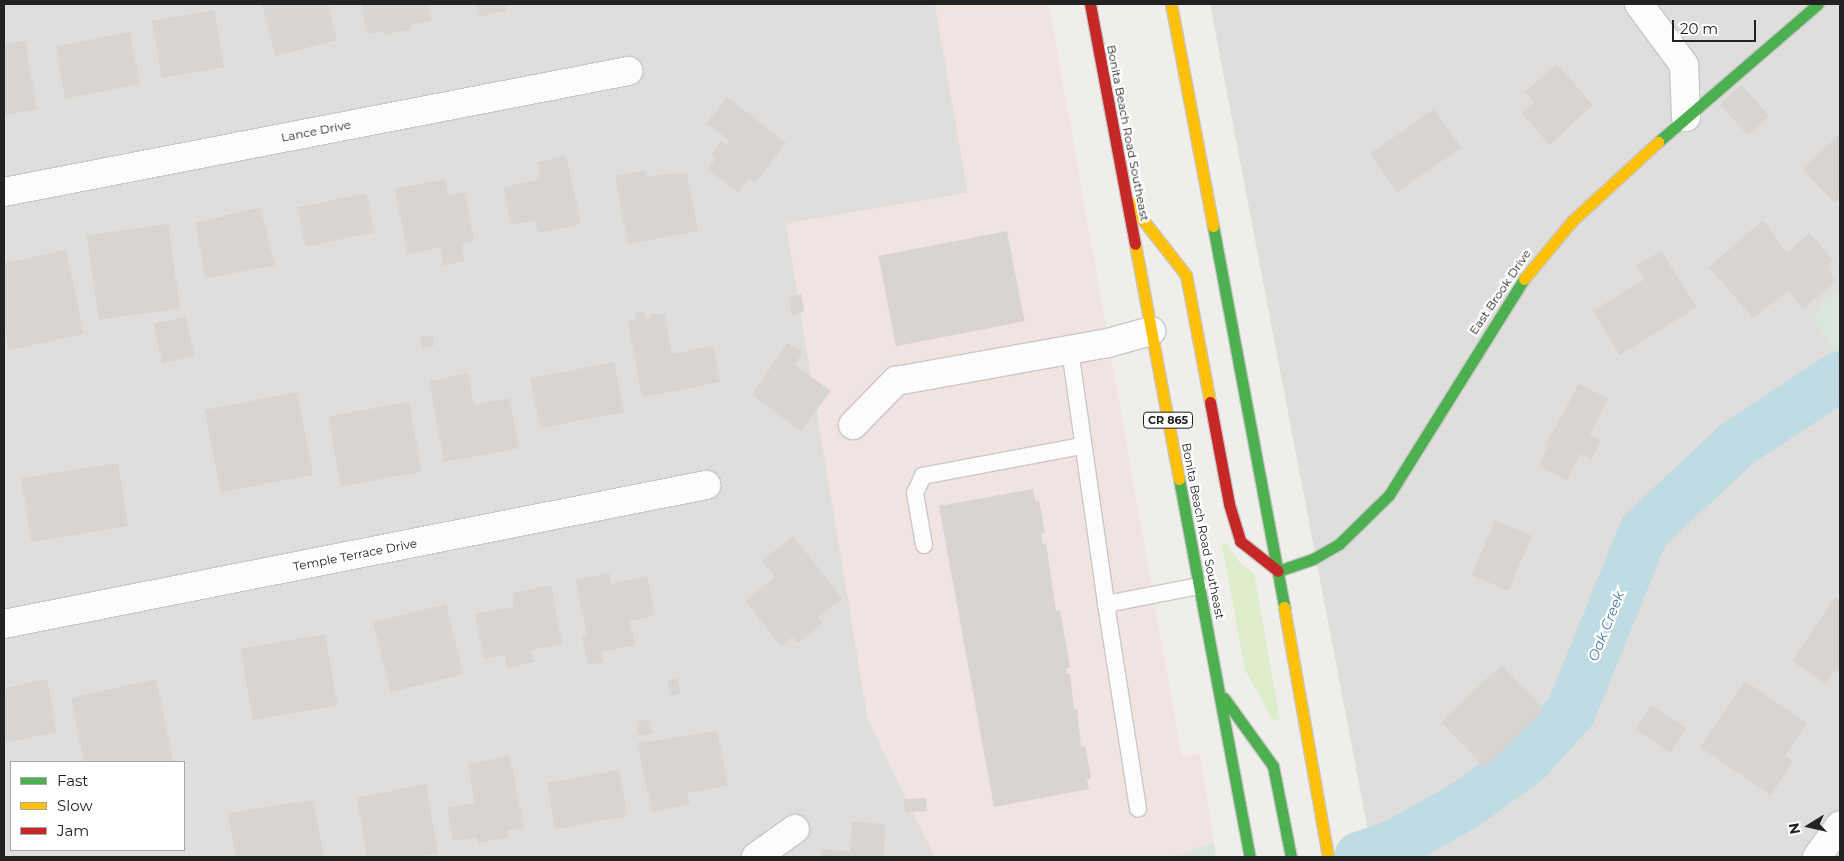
<!DOCTYPE html>
<style>
body{margin:0}
#map{position:relative;width:1844px;height:861px;overflow:hidden;background:#f0eeeb;font-family:Montserrat,sans-serif}
div>[style]{position:absolute}
.residential>*{inset:0;background:#dfdedc}
.commercial>*{inset:0;background:#f1e3e1}
.grass>*{inset:0;background:#ddeccb}
.wetland>*{inset:0;background:#d9e6de}
.river>*{height:50px;margin:-25px;padding:0 25px;transform-origin:25px;border-radius:25px;background:#bfdbe3}
.building>*{inset:0;background:#d7d4d2;transform-origin:0 0}
.roads{filter:drop-shadow(1px 0 #c9c8c7) drop-shadow(-1px 0 #c9c8c7) drop-shadow(0 1px #c9c8c7) drop-shadow(0 -1px #c9c8c7)}
.lane>*{height:16px;margin:-8px;padding:0 8px;transform-origin:8px;border-radius:8px;background:#fdfcfc}
.street>*{height:28px;margin:-14px;padding:0 14px;transform-origin:14px;border-radius:14px;background:#fdfcfc}
.fast>*{height:11px;margin:-5.5px;padding:0 5.5px;transform-origin:5.5px;border-radius:5.5px;background:#4caf50}
.slow>*{height:11px;margin:-5.5px;padding:0 5.5px;transform-origin:5.5px;border-radius:5.5px;background:#ffc107}
.jam>*{height:11px;margin:-5.5px;padding:0 5.5px;transform-origin:5.5px;border-radius:5.5px;background:#c62828}
span{translate:-50% -50%;white-space:nowrap;text-align:center;line-height:1.15;-webkit-text-stroke:4.5px #fff;paint-order:stroke}
.shield-label span{padding:1px 4px;background:#fff;border:1px solid;border-radius:4px;-webkit-text-stroke-width:0}
.shield-label{font-size:11px;color:#222;font-weight:700}
.street-label{font-size:12px;color:#222}
.water-label{font-size:14px;color:#4a7aab;font-style:italic}
.frame{position:absolute;inset:0;border:5px solid #222;pointer-events:none}
.legend{position:absolute;left:10px;top:761px;width:175px;height:90px;box-sizing:border-box;background:#fff;border:1px solid #a7a7a7;margin:0;padding:6px 9px;list-style:none;font-size:15px;color:#222}
.legend li{display:flex;align-items:center;gap:10px;height:25px}
.legend b{width:25px;border:1px solid #a7a7a7}
.north{position:absolute;left:1784px;top:801px;width:50px;height:50px;-webkit-text-stroke:4px #fff;paint-order:stroke;rotate:260deg;font-size:14px;font-weight:700;line-height:20px;text-align:center;color:#222}
.north::after{content:'';display:block;margin:auto;width:18px;height:22px;background:#222;clip-path:polygon(50% 0,100% 100%,50% 72%,0 100%)}
.scale{position:absolute;left:1672px;top:20px;width:84px;height:22px;box-sizing:border-box;border:2px solid #222;border-top:0;padding-left:6px;font-size:15px;line-height:18px;white-space:nowrap;color:#222;-webkit-text-stroke:4px #fff;paint-order:stroke}
</style>
<div id="map">
<div class="residential">
<div style="clip-path:polygon(evenodd,4px 4px,935px 4px,968px 193px,786px 224px,868px 720px,935px 857px,4px 857px,4px 4px,11px 762px,184px 762px,184px 850px,11px 850px,11px 762px)"></div>
<div style="clip-path:polygon(1210px 4px,1840px 4px,1840px 292px,1823px 301px,1814px 319px,1840px 360px,1840px 857px,1373px 857px)"></div>
</div>
<div class="commercial">
<div style="clip-path:polygon(935px 4px,1049px 4px,1182px 758px,1200px 753px,1214px 843px,1170px 857px,935px 857px,868px 720px,786px 224px,968px 193px)"></div>
</div>
<div class="grass">
<div style="clip-path:polygon(1226px 543px,1240px 563px,1254px 573px,1280px 720px,1273px 720px,1245px 670px,1222px 544px)"></div>
</div>
<div class="wetland">
<div style="clip-path:polygon(1840px 292px,1840px 360px,1814px 319px,1823px 301px)"></div>
<div style="clip-path:polygon(1214px 843px,1216px 857px,1170px 857px)"></div>
</div>
<div class="river">
<div style="left:1359px;top:857px;width:37px;rotate:-19deg"></div>
<div style="left:1394px;top:845px;width:81px;rotate:-29.4deg"></div>
<div style="left:1465px;top:805px;width:77px;rotate:-36deg"></div>
<div style="left:1527px;top:760px;width:66px;rotate:-48.1deg"></div>
<div style="left:1571px;top:711px;width:194px;rotate:-67.9deg"></div>
<div style="left:1644px;top:531px;width:127px;rotate:-43.1deg"></div>
<div style="left:1737px;top:444px;width:123px;rotate:-33.4deg"></div>
</div>
<div class="building">
<div style="clip-path:polygon(262px 4px,328px 4px,337px 40px,275px 56px)"></div>
<div style="clip-path:polygon(361px 4px,428px 4px,431px 21px,410px 25px,411px 29px,384px 35px,383px 31px,367px 34px)"></div>
<div style="clip-path:polygon(476px 4px,512px 4px,512px 5px,505px 6px,506px 11px,479px 17px)"></div>
<div style="left:214px;top:10px;width:58px;height:63px;rotate:80deg"></div>
<div style="left:130px;top:32px;width:53px;height:76px;rotate:79deg"></div>
<div style="clip-path:polygon(25px 41px,37px 109px,4px 115px,4px 44px)"></div>
<div style="clip-path:polygon(1557px 64px,1593px 105px,1549px 145px,1522px 113px,1534px 103px,1525px 92px)"></div>
<div style="left:1741px;top:85px;width:42px;height:29px;rotate:47deg"></div>
<div style="clip-path:polygon(727px 97px,786px 143px,755px 183px,749px 179px,738px 193px,708px 169px,716px 158px,711px 154px,721px 141px,726px 145px,729px 140px,707px 123px)"></div>
<div style="left:1434px;top:109px;width:47px;height:78px;rotate:55deg"></div>
<div style="clip-path:polygon(1840px 134px,1840px 197px,1834px 203px,1803px 169px)"></div>
<div style="clip-path:polygon(566px 156px,581px 224px,538px 233px,535px 220px,511px 225px,503px 187px,540px 179px,537px 162px)"></div>
<div style="clip-path:polygon(646px 170px,647px 176px,687px 173px,698px 231px,628px 244px,615px 176px)"></div>
<div style="clip-path:polygon(445px 179px,448px 196px,465px 192px,474px 241px,462px 243px,465px 261px,443px 266px,440px 247px,408px 254px,395px 189px)"></div>
<div style="left:366px;top:193px;width:40px;height:70px;rotate:78deg"></div>
<div style="clip-path:polygon(260px 207px,275px 266px,205px 278px,196px 223px)"></div>
<div style="clip-path:polygon(1763px 220px,1787px 253px,1809px 233px,1833px 260px,1829px 267px,1835px 281px,1803px 309px,1788px 291px,1753px 318px,1709px 267px)"></div>
<div style="left:168px;top:224px;width:85px;height:82px;rotate:82deg"></div>
<div style="left:1007px;top:231px;width:92px;height:131px;rotate:79deg"></div>
<div style="clip-path:polygon(66px 250px,84px 334px,9px 350px,4px 327px,4px 263px)"></div>
<div style="clip-path:polygon(1661px 251px,1697px 307px,1620px 355px,1593px 311px,1645px 279px,1636px 266px)"></div>
<div style="clip-path:polygon(801px 294px,804px 311px,792px 315px,789px 297px)"></div>
<div style="clip-path:polygon(644px 312px,646px 318px,650px 317px,649px 314px,664px 314px,672px 354px,713px 346px,720px 382px,642px 397px,628px 321px,636px 320px,635px 313px)"></div>
<div style="left:186px;top:317px;width:40px;height:33px;rotate:78deg"></div>
<div style="left:432px;top:335px;width:11px;height:12px;rotate:80deg"></div>
<div style="clip-path:polygon(787px 343px,803px 351px,795px 365px,831px 391px,801px 431px,752px 395px)"></div>
<div style="left:614px;top:362px;width:51px;height:85px;rotate:79deg"></div>
<div style="clip-path:polygon(468px 373px,474px 405px,509px 398px,519px 448px,444px 462px,429px 381px)"></div>
<div style="clip-path:polygon(1579px 384px,1608px 398px,1590px 435px,1601px 441px,1591px 459px,1580px 454px,1567px 480px,1539px 466px,1548px 447px,1545px 446px)"></div>
<div style="left:297px;top:392px;width:84px;height:94px;rotate:79deg"></div>
<div style="left:409px;top:402px;width:71px;height:82px;rotate:80deg"></div>
<div style="left:118px;top:463px;width:64px;height:98px;rotate:81deg"></div>
<div style="clip-path:polygon(1033px 489px,1036px 502px,1039px 501px,1045px 533px,1041px 533px,1043px 544px,1046px 543px,1056px 611px,1060px 610px,1070px 667px,1066px 668px,1067px 674px,1070px 673px,1074px 709px,1077px 709px,1081px 747px,1085px 746px,1091px 778px,1087px 779px,1089px 789px,994px 807px,939px 506px)"></div>
<div style="left:1495px;top:520px;width:40px;height:60px;rotate:23deg"></div>
<div style="clip-path:polygon(793px 536px,842px 598px,818px 617px,823px 623px,798px 643px,793px 637px,781px 646px,745px 601px,775px 577px,762px 561px)"></div>
<div style="clip-path:polygon(609px 573px,611px 584px,647px 576px,655px 615px,630px 621px,635px 645px,601px 652px,603px 662px,588px 665px,582px 636px,587px 635px,575px 580px)"></div>
<div style="clip-path:polygon(551px 585px,562px 644px,531px 650px,534px 662px,507px 668px,505px 655px,484px 659px,475px 614px,514px 607px,512px 593px)"></div>
<div style="clip-path:polygon(1835px 597px,1840px 601px,1840px 673px,1835px 670px,1826px 684px,1792px 661px)"></div>
<div style="left:446px;top:604px;width:72px;height:75px;rotate:76deg"></div>
<div style="left:325px;top:634px;width:72px;height:86px;rotate:80deg"></div>
<div style="left:1501px;top:665px;width:62px;height:83px;rotate:46deg"></div>
<div style="left:677px;top:678px;width:16px;height:10px;rotate:76deg"></div>
<div style="clip-path:polygon(47px 679px,57px 732px,4px 743px,4px 689px)"></div>
<div style="clip-path:polygon(156px 679px,173px 761px,84px 762px,71px 698px)"></div>
<div style="clip-path:polygon(1745px 681px,1807px 723px,1785px 756px,1793px 762px,1771px 795px,1700px 747px)"></div>
<div style="left:1651px;top:705px;width:42px;height:29px;rotate:33deg"></div>
<div style="left:649px;top:719px;width:14px;height:13px;rotate:78deg"></div>
<div style="clip-path:polygon(717px 731px,728px 785px,687px 793px,690px 804px,652px 812px,637px 743px)"></div>
<div style="clip-path:polygon(510px 756px,524px 828px,507px 831px,509px 837px,478px 843px,477px 837px,453px 841px,447px 808px,475px 803px,468px 764px)"></div>
<div style="left:619px;top:770px;width:47px;height:73px;rotate:80deg"></div>
<div style="clip-path:polygon(426px 784px,438px 853px,411px 857px,367px 857px,357px 798px)"></div>
<div style="left:926px;top:798px;width:13px;height:22px;rotate:86deg"></div>
<div style="clip-path:polygon(313px 800px,324px 857px,236px 857px,228px 813px)"></div>
<div style="clip-path:polygon(852px 822px,885px 824px,884px 856px,821px 857px,821px 849px,850px 852px)"></div>
</div>
<div class="roads">
<div class="lane">
<div style="left:1070px;top:350px;width:257px;rotate:81.9deg"></div>
<div style="left:1106px;top:604px;width:95px;rotate:-11deg"></div>
<div style="left:924px;top:545px;width:53px;rotate:-99.8deg"></div>
<div style="left:915px;top:493px;width:19px;rotate:-65deg"></div>
<div style="left:923px;top:476px;width:162px;rotate:-10.7deg"></div>
<div style="left:1106px;top:604px;width:207px;rotate:81.1deg"></div>
</div>
<div class="street">
<div style="left:1639px;top:4px;width:76px;rotate:53.6deg"></div>
<div style="left:1684px;top:65px;width:52px;rotate:87.8deg"></div>
<div style="left:4px;top:192px;width:636px;rotate:-10.97deg"></div>
<div style="left:853px;top:425px;width:62px;rotate:-45.7deg"></div>
<div style="left:896px;top:381px;width:215px;rotate:-10.2deg"></div>
<div style="left:1108px;top:343px;width:45px;rotate:-15.6deg"></div>
<div style="left:4px;top:624px;width:716px;rotate:-11.2deg"></div>
<div style="left:756px;top:857px;width:48px;rotate:-35.7deg"></div>
<div style="left:1817px;top:857px;width:39px;rotate:-54deg"></div>
</div>
<div class="fast">
<div style="left:1658px;top:142px;width:211px;rotate:-40.8deg"></div>
<div style="left:1213px;top:226px;width:388px;rotate:79.4deg"></div>
<div style="left:1179px;top:479px;width:385px;rotate:79.4deg"></div>
<div style="left:1278px;top:571px;width:37px;rotate:-19deg"></div>
<div style="left:1313px;top:559px;width:30px;rotate:-30deg"></div>
<div style="left:1339px;top:544px;width:70px;rotate:-44.4deg"></div>
<div style="left:1389px;top:495px;width:255px;rotate:-58deg"></div>
<div style="left:1224px;top:698px;width:84px;rotate:54.2deg"></div>
<div style="left:1273px;top:766px;width:93px;rotate:78.8deg"></div>
</div>
<div class="slow">
<div style="left:1171px;top:4px;width:226px;rotate:79.3deg"></div>
<div style="left:1129px;top:202px;width:93px;rotate:52deg"></div>
<div style="left:1186px;top:275px;width:129px;rotate:79.3deg"></div>
<div style="left:1135px;top:244px;width:239px;rotate:79.4deg"></div>
<div style="left:1524px;top:279px;width:75px;rotate:-50.4deg"></div>
<div style="left:1572px;top:221px;width:117px;rotate:-42.6deg"></div>
<div style="left:1284px;top:607px;width:254px;rotate:80deg"></div>
</div>
<div class="jam">
<div style="left:1090px;top:4px;width:244px;rotate:79.4deg"></div>
<div style="left:1210px;top:402px;width:104px;rotate:79.4deg"></div>
<div style="left:1229px;top:504px;width:39px;rotate:73deg"></div>
<div style="left:1240px;top:541px;width:48px;rotate:38.3deg"></div>
</div>
</div>
<div class="shield-label">
<span style="left:1168px;top:420px">CR 865</span>
</div>
<div class="street-label">
<span style="left:316px;top:131px;rotate:-11deg">Lance Drive</span>
<span style="left:1128px;top:133px;rotate:79deg">Bonita Beach Road Southeast</span>
<span style="left:1500px;top:292px;rotate:-56deg">East Brook Drive</span>
<span style="left:1203px;top:531px;rotate:79deg">Bonita Beach Road Southeast</span>
<span style="left:355px;top:555px;rotate:-11deg">Temple Terrace Drive</span>
</div>
<div class="water-label">
<span style="left:1606px;top:626px;rotate:-68deg">Oak Creek</span>
</div>
<div class="frame"></div>
<ul class="legend">
<li><b style="height:6px;background:#4caf50"></b>Fast</li>
<li><b style="height:6px;background:#ffc107"></b>Slow</li>
<li><b style="height:6px;background:#c62828"></b>Jam</li>
</ul>
<div class="north">N</div>
<div class="scale">20 m</div>
</div>
